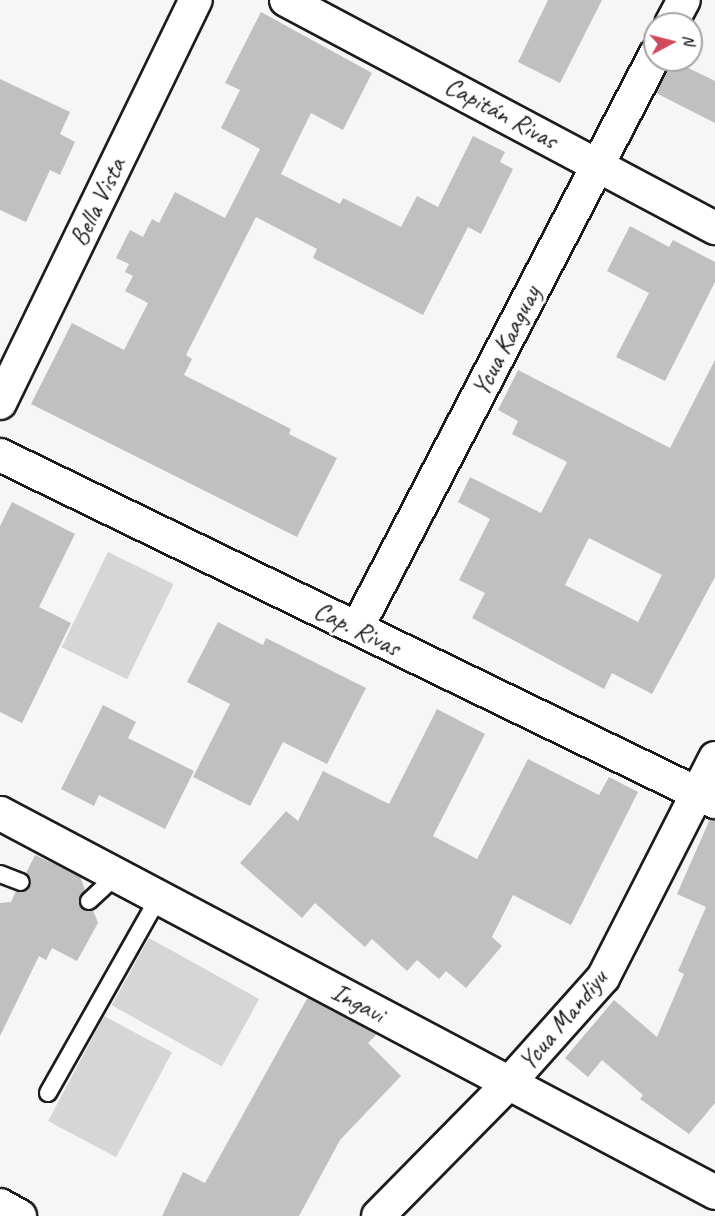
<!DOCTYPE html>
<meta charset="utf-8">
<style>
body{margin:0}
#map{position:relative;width:715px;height:1216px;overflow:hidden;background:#f6f6f6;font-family:Caveat,sans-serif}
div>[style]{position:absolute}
.green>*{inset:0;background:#d6d6d6;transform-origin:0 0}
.building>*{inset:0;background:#c0c0c0}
.roads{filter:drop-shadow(2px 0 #1c1c1c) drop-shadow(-2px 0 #1c1c1c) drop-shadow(0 2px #1c1c1c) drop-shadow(0 -2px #1c1c1c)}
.service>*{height:16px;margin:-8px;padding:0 8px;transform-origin:8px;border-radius:8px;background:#fff}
.minor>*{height:32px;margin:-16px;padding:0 16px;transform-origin:16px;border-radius:16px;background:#fff}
.secondary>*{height:33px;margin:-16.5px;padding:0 16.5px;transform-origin:16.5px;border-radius:16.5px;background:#fff}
span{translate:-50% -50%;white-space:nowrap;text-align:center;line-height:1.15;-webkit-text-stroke:6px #fff;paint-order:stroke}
.street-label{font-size:26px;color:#1c1c1c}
.north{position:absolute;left:643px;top:12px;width:60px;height:60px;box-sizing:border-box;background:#fff;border:2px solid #a4a4a4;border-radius:50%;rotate:83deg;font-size:16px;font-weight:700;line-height:24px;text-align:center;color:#1c1c1c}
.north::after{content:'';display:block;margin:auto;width:21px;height:27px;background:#d1495b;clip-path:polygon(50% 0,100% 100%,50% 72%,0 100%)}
</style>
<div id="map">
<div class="green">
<div style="left:108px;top:552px;width:73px;height:106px;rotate:26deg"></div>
<div style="left:149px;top:938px;width:126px;height:77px;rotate:29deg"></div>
<div style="left:104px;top:1016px;width:77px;height:119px;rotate:28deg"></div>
</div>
<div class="building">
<div style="clip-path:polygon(548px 0,602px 0,560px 83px,518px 62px)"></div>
<div style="clip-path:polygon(261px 12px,372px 73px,343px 130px,311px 113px,281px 174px,340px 204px,343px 198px,401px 227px,417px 196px,438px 207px,473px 136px,505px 152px,500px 162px,513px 169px,481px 234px,468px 227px,423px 315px,313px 258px,317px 249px,256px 217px,186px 355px,192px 359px,184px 375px,291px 429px,289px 434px,337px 458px,297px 537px,31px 404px,72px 323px,124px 350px,148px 303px,125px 291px,133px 276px,125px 272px,129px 264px,116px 258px,130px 230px,143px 237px,152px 219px,159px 223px,175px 192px,225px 218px,260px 149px,221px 128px,240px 90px,225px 83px)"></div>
<div style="clip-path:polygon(672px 60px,715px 81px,715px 123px,656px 93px)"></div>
<div style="clip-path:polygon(0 79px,70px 112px,60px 134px,75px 142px,60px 175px,50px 170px,26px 222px,0 210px)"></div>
<div style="clip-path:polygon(630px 226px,669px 247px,673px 240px,715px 262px,715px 282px,665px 381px,616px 357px,649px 293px,607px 271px)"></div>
<div style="clip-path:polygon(evenodd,715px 360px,715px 577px,652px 694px,612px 673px,604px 689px,472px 618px,485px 593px,459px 580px,490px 519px,458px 502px,470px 477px,541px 513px,567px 462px,512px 434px,518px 421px,498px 410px,518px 370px,670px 448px,715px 360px,589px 538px,662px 575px,638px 622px,565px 585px,589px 538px)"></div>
<div style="clip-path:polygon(12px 502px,75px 534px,39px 607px,71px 623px,22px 723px,0 712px,0 526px)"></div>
<div style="clip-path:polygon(218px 622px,263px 645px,266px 638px,366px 688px,327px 764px,283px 742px,250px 806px,193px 777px,230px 704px,187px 682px)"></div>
<div style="clip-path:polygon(103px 705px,136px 722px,128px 738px,194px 771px,165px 829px,99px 795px,94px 806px,61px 789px)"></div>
<div style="clip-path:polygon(437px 709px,485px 734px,433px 836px,477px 859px,528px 759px,599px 795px,609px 777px,638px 792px,571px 925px,513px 895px,492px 937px,502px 946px,466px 988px,446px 971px,439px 979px,417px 960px,407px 971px,372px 939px,365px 947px,315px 903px,302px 918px,240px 863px,286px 811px,298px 821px,323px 771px,389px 804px)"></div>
<div style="clip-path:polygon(710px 819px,715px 820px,715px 1103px,689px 1134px,640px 1099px,643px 1095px,602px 1060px,588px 1077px,565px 1058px,614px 1000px,657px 1037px,684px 974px,678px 971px,706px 907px,677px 894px)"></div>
<div style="clip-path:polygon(35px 855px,80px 876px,85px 890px,79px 904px,85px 911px,93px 910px,98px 923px,77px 961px,52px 948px,46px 960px,39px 956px,0 1036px,0 903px,11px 902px,16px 891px,28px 890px,31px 881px,26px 873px)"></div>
<div style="clip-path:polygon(308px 997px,377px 1034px,368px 1043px,401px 1076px,340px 1140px,299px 1216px,162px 1216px,183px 1172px,205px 1183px)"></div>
</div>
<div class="roads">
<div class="service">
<div style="left:0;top:874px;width:22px;rotate:21deg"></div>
<div style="left:89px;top:901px;width:38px;rotate:-43deg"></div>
<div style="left:48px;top:1093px;width:225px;rotate:-60.5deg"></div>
</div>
<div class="minor">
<div style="left:286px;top:0;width:486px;rotate:28deg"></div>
<div style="left:671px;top:24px;width:27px;rotate:-62deg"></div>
<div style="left:0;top:403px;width:448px;rotate:-64.1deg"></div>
<div style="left:0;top:455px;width:795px;rotate:25.89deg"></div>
<div style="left:357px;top:628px;width:646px;rotate:-62.52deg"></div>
<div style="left:0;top:1205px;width:23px;rotate:29deg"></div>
<div style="left:378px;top:1216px;width:187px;rotate:-45.4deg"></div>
<div style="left:509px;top:1083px;width:141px;rotate:-48.2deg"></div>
<div style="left:603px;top:978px;width:247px;rotate:-63deg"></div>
</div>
<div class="secondary">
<div style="left:0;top:813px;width:809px;rotate:27.93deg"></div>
</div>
</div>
<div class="street-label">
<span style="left:501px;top:113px;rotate:28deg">Capitán Rivas</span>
<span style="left:98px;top:202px;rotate:-64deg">Bella Vista</span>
<span style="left:506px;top:341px;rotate:-63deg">Ycua Kaaguay</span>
<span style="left:357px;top:629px;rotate:26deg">Cap. Rivas</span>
<span style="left:358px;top:1003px;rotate:28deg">Ingavi</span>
<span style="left:563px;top:1020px;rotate:-50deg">Ycua Mandiyu</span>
</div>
<div class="north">N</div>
</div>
